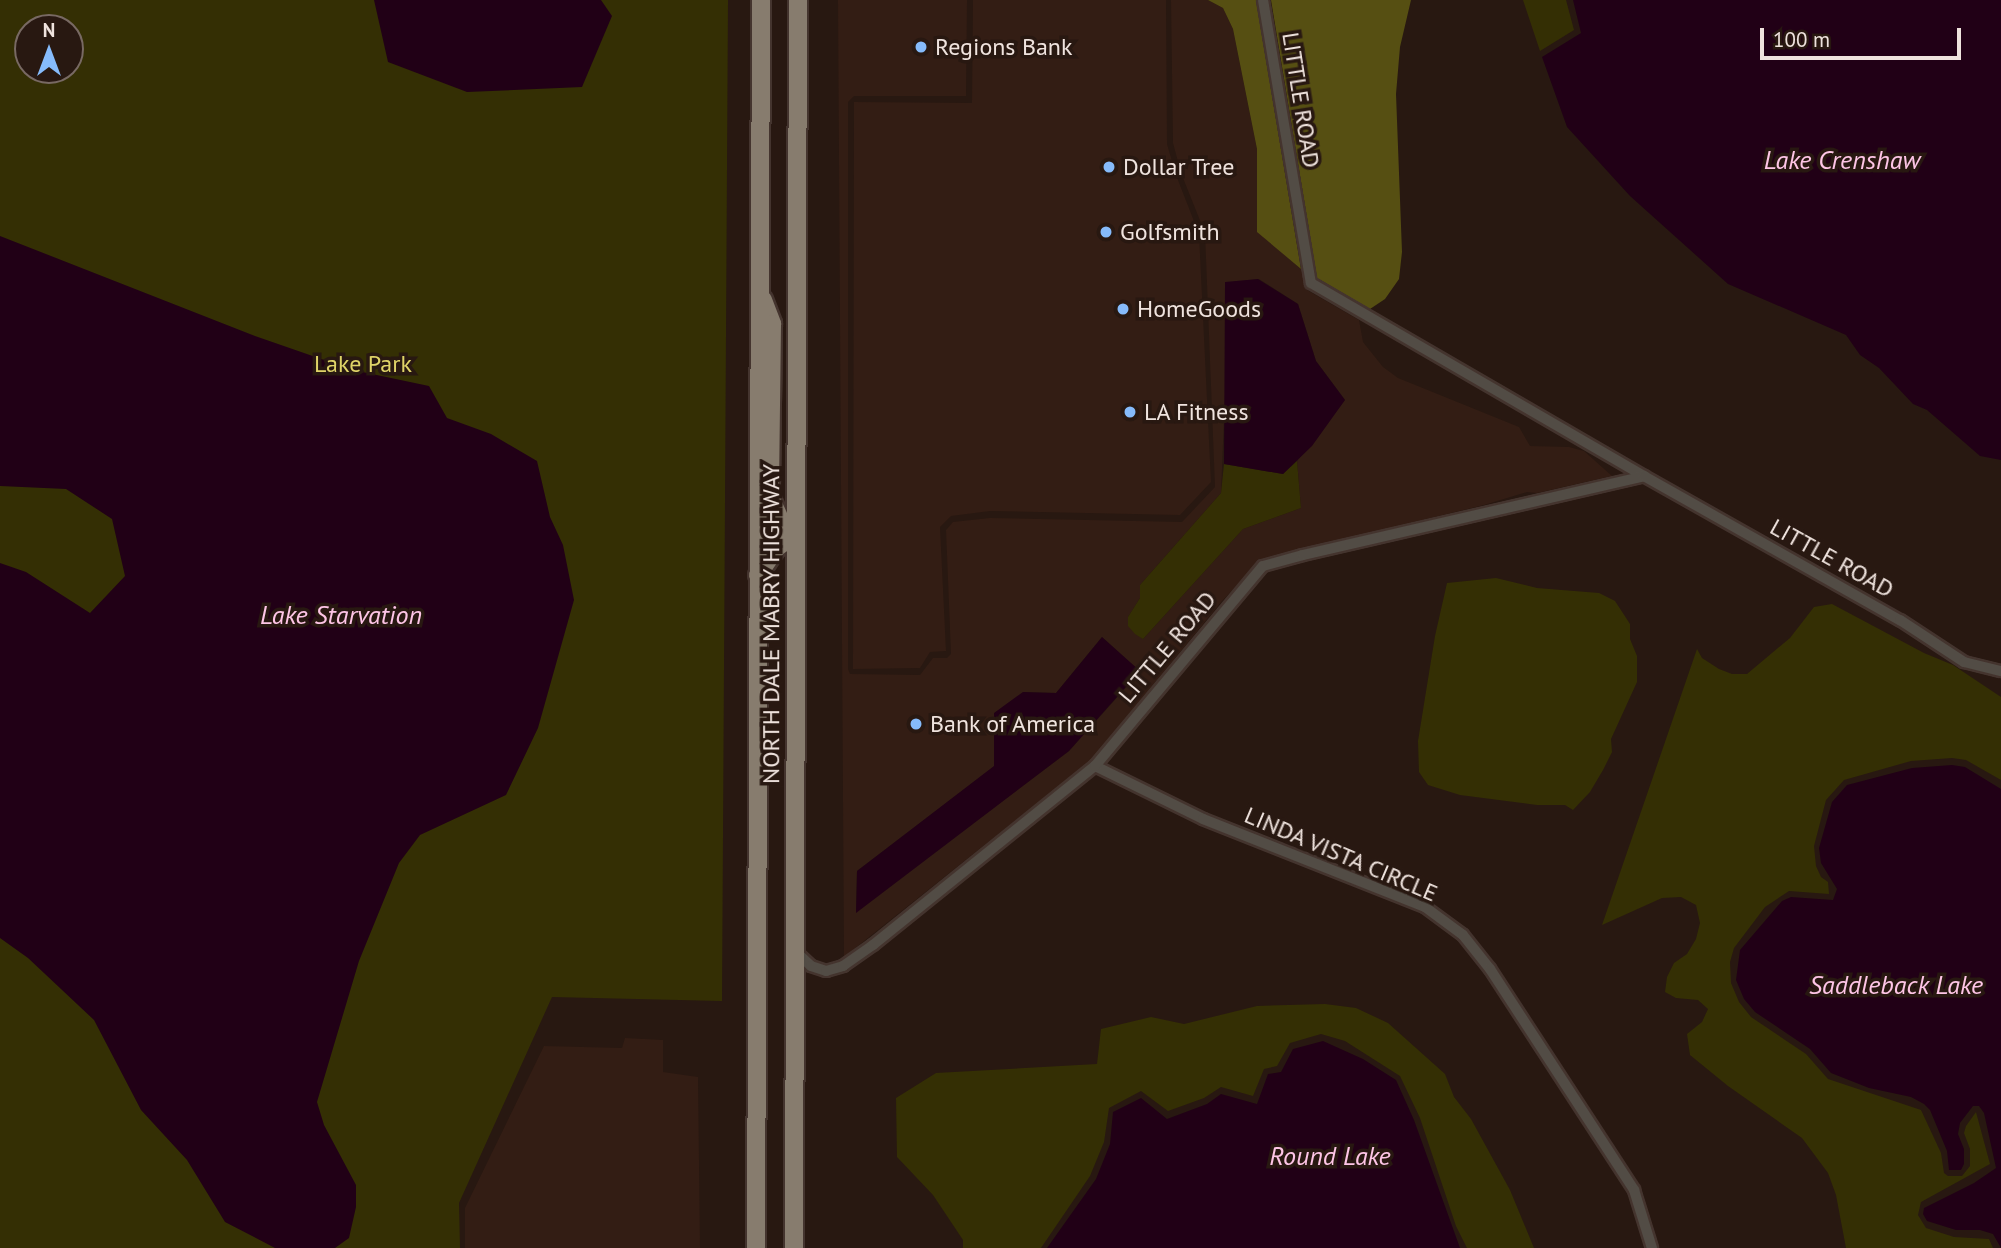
<!DOCTYPE html>
<style>
body{margin:0}
#map{position:relative;width:2001px;height:1248px;overflow:hidden;background:#281811;font-family:"PT Sans",sans-serif}
div>[style]{position:absolute}
.built>*{inset:0;background:#331d14}
.green>*{inset:0;background:#342f04}
.forest>*{inset:0;background:#564f12}
.water>*{inset:0;background:#210016}
.roads{filter:drop-shadow(2px 0 #44342e) drop-shadow(-2px 0 #44342e) drop-shadow(0 2px #44342e) drop-shadow(0 -2px #44342e)}
.minor>*{height:10px;margin:-5px;padding:0 5px;transform-origin:5px;border-radius:5px;background:#524c45}
.primary>*{height:18px;margin:-9px;padding:0 9px;transform-origin:9px;border-radius:9px;background:#877c6e}
.dots>*{width:19px;height:19px;translate:-50% -50%;box-sizing:border-box;border:4px solid #281811;border-radius:50%}
span{translate:-50% -50%;white-space:nowrap;text-align:center;line-height:1.15;-webkit-text-stroke:7px #281811;paint-order:stroke}
.poi-label{font-size:24px;color:#efe3de}
.left{translate:0 -50%;text-align:left}
.street-label{font-size:24px;color:#efe3de}
.park-label{font-size:24px;color:#dfd368}
.water-label{font-size:26px;color:#fec5e6;font-style:italic}
.north{position:absolute;left:14px;top:14px;width:70px;height:70px;box-sizing:border-box;background:#281811;border:2px solid #786963;border-radius:50%;rotate:0deg;font-size:19px;font-weight:700;line-height:28px;text-align:center;color:#efe3de}
.north::after{content:'';display:block;margin:auto;width:24px;height:32px;background:#86bbfb;clip-path:polygon(50% 0,100% 100%,50% 72%,0 100%)}
.scale{position:absolute;left:1760px;top:28px;width:201px;height:32px;box-sizing:border-box;border:4px solid #efe3de;border-top:0;padding-left:9px;font-size:21px;line-height:24px;white-space:nowrap;color:#efe3de;-webkit-text-stroke:5px #281811;paint-order:stroke}
</style>
<div id="map">
<div class="built">
<div style="clip-path:polygon(evenodd,838px 0,967px 0,966px 96px,854px 96px,848px 102px,848px 669px,850px 674px,920px 675px,933px 658px,947px 658px,951px 654px,946px 530px,953px 522px,990px 518px,1182px 522px,1215px 487px,1205px 233px,1181px 173px,1173px 143px,1171px 0,1208px 0,1223px 8px,1233px 29px,1257px 149px,1257px 231px,1301px 269px,1307px 290px,1359px 320px,1363px 342px,1383px 367px,1398px 378px,1519px 427px,1530px 446px,1569px 447px,1584px 451px,1612px 476px,1537px 493px,1527px 492px,1484px 505px,1262px 559px,1222px 601px,1090px 761px,844px 957px,838px 0,1259px 279px,1298px 304px,1316px 361px,1345px 400px,1297px 461px,1301px 508px,1243px 529px,1143px 639px,1128px 617px,1140px 598px,1140px 585px,1221px 493px,1226px 370px,1225px 283px,1259px 279px,838px 0,1102px 637px,1140px 672px,1069px 751px,856px 911px,857px 871px,995px 766px,1023px 692px,1056px 693px,1102px 637px)"></div>
<div style="clip-path:polygon(973px 0,1166px 0,1167px 144px,1176px 175px,1199px 234px,1211px 482px,1180px 515px,990px 511px,951px 516px,940px 527px,946px 651px,930px 652px,920px 668px,853px 669px,854px 102px,972px 103px)"></div>
<div style="clip-path:polygon(625px 1038px,663px 1040px,663px 1072px,698px 1077px,700px 1248px,465px 1248px,465px 1208px,544px 1046px,622px 1048px)"></div>
</div>
<div class="green">
<div style="clip-path:polygon(evenodd,0 0,728px 0,722px 1001px,552px 997px,459px 1203px,460px 1248px,0 1248px,0 0,28px 28px,70px 28px,70px 70px,28px 70px,28px 28px)"></div>
<div style="clip-path:polygon(1523px 0,1566px 0,1574px 30px,1540px 51px)"></div>
<div style="clip-path:polygon(1297px 461px,1301px 508px,1243px 529px,1143px 639px,1135px 634px,1128px 626px,1128px 617px,1140px 598px,1140px 585px,1221px 493px,1224px 464px,1283px 474px)"></div>
<div style="clip-path:polygon(1496px 578px,1537px 588px,1599px 593px,1615px 601px,1630px 624px,1630px 639px,1637px 656px,1637px 682px,1611px 739px,1612px 752px,1603px 770px,1590px 792px,1573px 810px,1565px 805px,1537px 805px,1460px 795px,1428px 785px,1419px 772px,1418px 741px,1435px 636px,1447px 583px)"></div>
<div style="clip-path:polygon(1832px 604px,1924px 653px,1953px 665px,2001px 697px,2001px 780px,1966px 760px,1952px 758px,1911px 761px,1844px 780px,1826px 800px,1814px 846px,1816px 866px,1821px 877px,1828px 882px,1829px 894px,1789px 891px,1765px 907px,1734px 948px,1730px 962px,1731px 983px,1739px 1002px,1751px 1017px,1806px 1054px,1828px 1079px,1921px 1110px,1941px 1153px,1944px 1173px,1948px 1176px,1962px 1176px,1970px 1166px,1970px 1149px,1964px 1133px,1966px 1126px,1976px 1112px,1990px 1164px,1921px 1202px,1918px 1215px,1926px 1228px,1954px 1237px,1989px 1239px,1993px 1248px,1846px 1248px,1836px 1195px,1828px 1173px,1802px 1138px,1728px 1086px,1690px 1055px,1687px 1034px,1702px 1022px,1708px 1009px,1698px 1000px,1676px 998px,1665px 992px,1667px 977px,1674px 963px,1687px 954px,1696px 939px,1700px 923px,1696px 905px,1681px 897px,1662px 898px,1602px 925px,1697px 649px,1702px 658px,1719px 669px,1732px 674px,1747px 674px,1790px 638px,1814px 607px)"></div>
<div style="clip-path:polygon(1325px 1004px,1356px 1008px,1388px 1023px,1445px 1074px,1454px 1097px,1471px 1119px,1510px 1190px,1534px 1248px,1467px 1248px,1456px 1226px,1420px 1118px,1400px 1076px,1345px 1041px,1321px 1034px,1290px 1043px,1277px 1066px,1264px 1069px,1253px 1096px,1221px 1087px,1204px 1098px,1168px 1111px,1141px 1091px,1109px 1108px,1104px 1142px,1090px 1176px,1041px 1248px,963px 1248px,963px 1240px,933px 1195px,897px 1157px,896px 1098px,936px 1073px,1097px 1064px,1101px 1029px,1151px 1017px,1184px 1024px,1257px 1006px)"></div>
</div>
<div class="forest">
<div style="clip-path:polygon(1208px 0,1256px 0,1301px 269px,1257px 232px,1257px 149px,1233px 29px,1223px 8px)"></div>
<div style="clip-path:polygon(1271px 0,1411px 0,1400px 47px,1396px 94px,1402px 252px,1399px 279px,1385px 299px,1370px 309px,1317px 278px)"></div>
</div>
<div class="water">
<div style="clip-path:polygon(374px 0,601px 0,612px 16px,582px 87px,467px 92px,388px 62px)"></div>
<div style="clip-path:polygon(1573px 0,2001px 0,2001px 460px,1980px 456px,1927px 410px,1913px 404px,1879px 368px,1860px 355px,1846px 335px,1728px 284px,1630px 196px,1567px 127px,1542px 57px,1581px 33px)"></div>
<div style="clip-path:polygon(0 236px,255px 336px,353px 370px,429px 386px,447px 418px,491px 434px,537px 461px,550px 517px,563px 545px,574px 600px,538px 728px,506px 795px,420px 835px,399px 863px,359px 961px,317px 1102px,324px 1125px,356px 1185px,356px 1207px,349px 1238px,335px 1248px,275px 1248px,225px 1222px,187px 1160px,141px 1110px,94px 1020px,28px 958px,0 938px,0 563px,26px 572px,90px 613px,125px 576px,112px 519px,66px 489px,0 486px)"></div>
<div style="clip-path:polygon(1258px 279px,1298px 304px,1316px 361px,1345px 400px,1312px 446px,1283px 474px,1224px 464px,1225px 282px)"></div>
<div style="clip-path:polygon(1102px 637px,1140px 671px,1069px 751px,856px 913px,857px 871px,994px 766px,994px 713px,1023px 692px,1056px 693px)"></div>
<div style="clip-path:polygon(1952px 765px,1965px 767px,2001px 789px,2001px 1248px,1993px 1234px,1980px 1230px,1956px 1230px,1927px 1221px,1923px 1214px,1924px 1208px,1974px 1183px,1996px 1168px,1984px 1113px,1979px 1106px,1973px 1106px,1960px 1123px,1958px 1134px,1964px 1149px,1964px 1164px,1961px 1170px,1949px 1170px,1947px 1151px,1930px 1110px,1924px 1104px,1911px 1097px,1869px 1088px,1831px 1073px,1810px 1049px,1755px 1012px,1744px 999px,1736px 980px,1740px 950px,1782px 901px,1791px 897px,1833px 900px,1837px 889px,1821px 863px,1819px 848px,1832px 802px,1847px 785px,1912px 768px)"></div>
<div style="clip-path:polygon(1323px 1041px,1363px 1059px,1396px 1080px,1414px 1120px,1460px 1248px,1047px 1248px,1096px 1179px,1110px 1144px,1113px 1112px,1141px 1098px,1167px 1119px,1207px 1104px,1221px 1094px,1257px 1104px,1268px 1074px,1281px 1072px,1293px 1049px)"></div>
</div>
<div class="roads">
<div class="minor">
<div style="left:1263px;top:0;width:287px;rotate:80.4deg"></div>
<div style="left:1311px;top:283px;width:385px;rotate:30.1deg"></div>
<div style="left:1095px;top:766px;width:120px;rotate:26.1deg"></div>
<div style="left:1203px;top:819px;width:239px;rotate:21.6deg"></div>
<div style="left:1425px;top:907px;width:47px;rotate:36.4deg"></div>
<div style="left:1463px;top:935px;width:43px;rotate:51.5deg"></div>
<div style="left:1490px;top:969px;width:264px;rotate:56.9deg"></div>
<div style="left:1634px;top:1190px;width:61px;rotate:72.8deg"></div>
<div style="left:795px;top:951px;width:22px;rotate:43deg"></div>
<div style="left:811px;top:966px;width:16px;rotate:18deg"></div>
<div style="left:826px;top:971px;width:18px;rotate:-16deg"></div>
<div style="left:843px;top:966px;width:37px;rotate:-35deg"></div>
<div style="left:873px;top:945px;width:285px;rotate:-38.9deg"></div>
<div style="left:1095px;top:766px;width:261px;rotate:-50deg"></div>
<div style="left:1263px;top:566px;width:41px;rotate:-15.4deg"></div>
<div style="left:1303px;top:555px;width:350px;rotate:-13deg"></div>
<div style="left:1644px;top:476px;width:294px;rotate:29.4deg"></div>
<div style="left:1900px;top:620px;width:77px;rotate:33.3deg"></div>
<div style="left:1964px;top:662px;width:38px;rotate:14deg"></div>
</div>
<div class="primary">
<div style="left:763px;top:300px;width:26px;rotate:69deg"></div>
<div style="left:772px;top:324px;width:173px;rotate:90.7deg"></div>
<div style="left:770px;top:497px;width:32px;rotate:66deg"></div>
<div style="left:783px;top:526px;width:14px;rotate:34deg"></div>
<div style="left:758px;top:575px;width:32px;rotate:-56deg"></div>
<div style="left:776px;top:548px;width:24px;rotate:-36deg"></div>
<div style="left:756px;top:1248px;width:1248px;rotate:-89.77deg"></div>
<div style="left:794px;top:1248px;width:1248px;rotate:-89.82deg"></div>
</div>
</div>
<div class="dots">
<div style="left:921px;top:47px;background:#86bbfb"></div>
<div style="left:1109px;top:167px;background:#86bbfb"></div>
<div style="left:1106px;top:232px;background:#86bbfb"></div>
<div style="left:1123px;top:309px;background:#86bbfb"></div>
<div style="left:1130px;top:412px;background:#86bbfb"></div>
<div style="left:916px;top:724px;background:#86bbfb"></div>
</div>
<div class="poi-label">
<span class="left" style="left:935px;top:47px">Regions Bank</span>
<span class="left" style="left:1123px;top:167px">Dollar Tree</span>
<span class="left" style="left:1120px;top:232px">Golfsmith</span>
<span class="left" style="left:1137px;top:309px">HomeGoods</span>
<span class="left" style="left:1144px;top:412px">LA Fitness</span>
<span class="left" style="left:930px;top:724px">Bank of America</span>
</div>
<div class="street-label">
<span style="left:1301px;top:100px;rotate:81deg">LITTLE ROAD</span>
<span style="left:1832px;top:558px;rotate:29deg">LITTLE ROAD</span>
<span style="left:771px;top:624px;rotate:-90deg">NORTH DALE MABRY HIGHWAY</span>
<span style="left:1167px;top:647px;rotate:-50deg">LITTLE ROAD</span>
<span style="left:1341px;top:854px;rotate:23deg">LINDA VISTA CIRCLE</span>
</div>
<div class="park-label">
<span style="left:363px;top:364px">Lake Park</span>
</div>
<div class="water-label">
<span style="left:1842px;top:160px">Lake Crenshaw</span>
<span style="left:341px;top:615px">Lake Starvation</span>
<span style="left:1896px;top:985px">Saddleback Lake</span>
<span style="left:1330px;top:1156px">Round Lake</span>
</div>
<div class="north">N</div>
<div class="scale">100 m</div>
</div>
